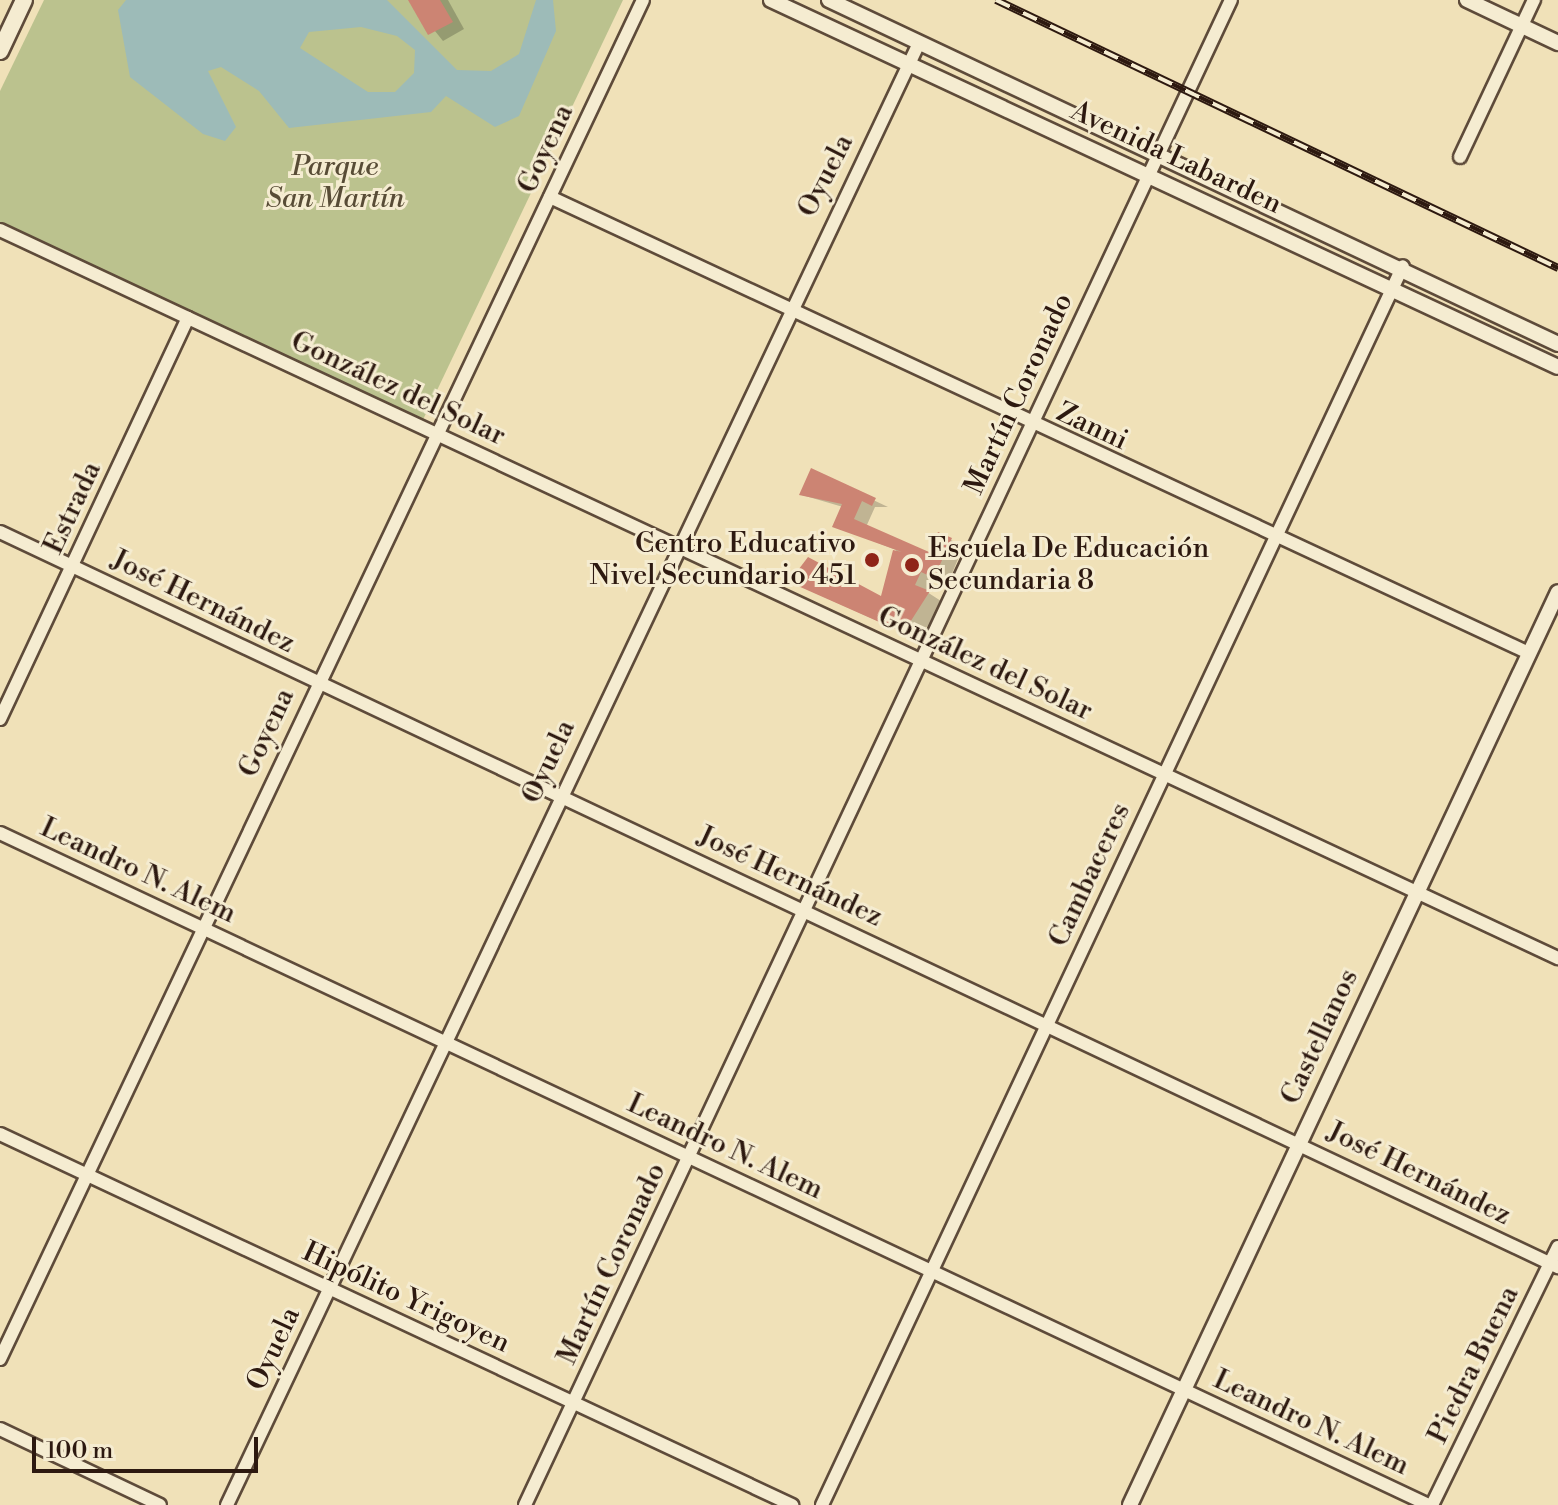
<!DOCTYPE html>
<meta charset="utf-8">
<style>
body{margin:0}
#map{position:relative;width:1558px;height:1505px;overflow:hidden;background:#f0e1b8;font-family:"Libre Bodoni",serif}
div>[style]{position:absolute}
.green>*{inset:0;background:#bbc28e}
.water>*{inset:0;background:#9dbbb8}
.shadow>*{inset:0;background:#0003}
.building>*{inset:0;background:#cc8473}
.roads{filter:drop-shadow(2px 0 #5e4b3a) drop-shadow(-2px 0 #5e4b3a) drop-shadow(0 2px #5e4b3a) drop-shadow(0 -2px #5e4b3a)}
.minor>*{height:12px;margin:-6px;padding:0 6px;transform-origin:6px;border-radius:6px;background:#f5ecd1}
.tertiary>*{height:14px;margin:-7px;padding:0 7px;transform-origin:7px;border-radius:7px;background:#f5ecd1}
.secondary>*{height:16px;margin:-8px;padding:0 8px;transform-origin:8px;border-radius:8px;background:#f5ecd1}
.rail>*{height:8px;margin-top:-4px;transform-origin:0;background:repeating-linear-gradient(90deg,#f5ecd1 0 15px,#2d1910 0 30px);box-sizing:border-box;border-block:2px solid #2d1910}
.dots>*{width:22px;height:22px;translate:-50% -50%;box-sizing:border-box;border:4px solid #f5ecd1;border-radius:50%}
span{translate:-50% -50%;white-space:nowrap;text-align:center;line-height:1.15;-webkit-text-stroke:6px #f5ecd1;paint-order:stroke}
.street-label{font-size:28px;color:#2d1910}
.park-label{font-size:28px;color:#584c36;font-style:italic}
.poi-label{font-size:28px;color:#2d1910}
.right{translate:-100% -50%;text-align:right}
.left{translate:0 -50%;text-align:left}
.scale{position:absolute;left:32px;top:1437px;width:226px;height:36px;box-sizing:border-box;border:4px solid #2d1910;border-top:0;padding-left:10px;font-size:24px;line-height:28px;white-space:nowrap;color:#2d1910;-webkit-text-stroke:6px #f5ecd1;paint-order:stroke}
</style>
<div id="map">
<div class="green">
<div style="clip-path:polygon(44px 0,623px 0,420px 426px,0 225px,0 91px)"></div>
</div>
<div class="water">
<div style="clip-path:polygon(evenodd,126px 0,387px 0,457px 70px,491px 71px,519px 54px,536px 0,553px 0,556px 31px,519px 116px,495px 127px,446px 96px,431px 112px,289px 128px,259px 91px,221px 67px,208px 71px,236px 127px,225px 141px,203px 134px,130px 77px,118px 10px,126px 0,361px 27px,397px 36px,415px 50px,414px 73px,395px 92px,368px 92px,300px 48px,309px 32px,361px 27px)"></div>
</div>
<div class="shadow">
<div style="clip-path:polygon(410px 0,448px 0,464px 29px,443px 41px)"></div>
<div style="clip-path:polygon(812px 471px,888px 507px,875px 507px,866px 527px,930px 555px,951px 540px,963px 547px,948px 583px,934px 577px,927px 592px,941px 601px,931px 625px,909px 635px,804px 588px,882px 599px,896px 550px,835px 526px,843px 507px,802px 495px)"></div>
</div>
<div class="building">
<div style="clip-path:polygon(408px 0,440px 0,453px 22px,428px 35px)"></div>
<div style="clip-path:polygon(811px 468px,876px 498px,872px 506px,862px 501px,854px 519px,929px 552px,938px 532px,952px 538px,934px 578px,921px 572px,915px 585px,930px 591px,907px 627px,898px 622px,895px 629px,789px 582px,808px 557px,881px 596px,893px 550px,902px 552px,832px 527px,842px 504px,799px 495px)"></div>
</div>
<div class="roads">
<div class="minor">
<div style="left:1460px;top:157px;width:174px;rotate:-64.8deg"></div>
<div style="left:550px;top:197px;width:1080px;rotate:24.98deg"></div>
<div style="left:0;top:230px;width:1720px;rotate:25.05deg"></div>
<div style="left:0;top:532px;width:1723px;rotate:25.26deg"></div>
<div style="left:0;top:719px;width:443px;rotate:-64.9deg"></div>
<div style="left:0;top:833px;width:1579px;rotate:25.19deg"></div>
<div style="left:0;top:1134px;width:875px;rotate:25.1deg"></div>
<div style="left:0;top:1359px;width:1503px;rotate:-64.68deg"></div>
<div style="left:0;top:1429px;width:177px;rotate:25.4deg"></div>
<div style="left:227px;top:1505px;width:1618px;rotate:-64.67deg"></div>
<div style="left:525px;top:1505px;width:1662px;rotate:-64.87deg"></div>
<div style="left:822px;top:1505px;width:1368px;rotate:-64.88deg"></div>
<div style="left:1432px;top:1505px;width:287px;rotate:-64deg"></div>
</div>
<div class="tertiary">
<div style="left:771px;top:0;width:868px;rotate:25deg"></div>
<div style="left:829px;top:0;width:806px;rotate:25.26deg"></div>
<div style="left:1467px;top:0;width:101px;rotate:25.3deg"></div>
<div style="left:1130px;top:1505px;width:1008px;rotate:-64.88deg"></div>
</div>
<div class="secondary">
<div style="left:0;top:51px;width:56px;rotate:-64.8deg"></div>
</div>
</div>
<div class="rail">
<div style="left:996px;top:0;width:623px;rotate:25.49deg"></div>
</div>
<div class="dots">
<div style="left:872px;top:560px;background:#8f2418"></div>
<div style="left:912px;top:565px;background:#8f2418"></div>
</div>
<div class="street-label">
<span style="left:546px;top:149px;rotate:-65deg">Goyena</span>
<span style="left:1176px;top:158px;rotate:25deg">Avenida Labarden</span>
<span style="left:826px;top:176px;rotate:-63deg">Oyuela</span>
<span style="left:398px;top:389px;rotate:25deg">González del Solar</span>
<span style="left:1019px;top:394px;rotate:-65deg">Martín Coronado</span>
<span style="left:1092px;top:427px;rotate:25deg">Zanni</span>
<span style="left:73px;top:508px;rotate:-65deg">Estrada</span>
<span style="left:203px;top:602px;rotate:26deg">José Hernández</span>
<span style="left:985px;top:664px;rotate:25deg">González del Solar</span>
<span style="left:267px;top:733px;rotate:-65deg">Goyena</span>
<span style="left:549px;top:762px;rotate:-65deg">Oyuela</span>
<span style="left:138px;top:871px;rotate:25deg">Leandro N. Alem</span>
<span style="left:1090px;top:875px;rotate:-65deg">Cambaceres</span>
<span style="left:790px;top:877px;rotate:25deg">José Hernández</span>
<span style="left:1320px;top:1037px;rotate:-65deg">Castellanos</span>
<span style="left:725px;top:1147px;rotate:25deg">Leandro N. Alem</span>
<span style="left:1419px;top:1174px;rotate:26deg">José Hernández</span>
<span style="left:612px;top:1264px;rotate:-65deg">Martín Coronado</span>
<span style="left:406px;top:1298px;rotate:25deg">Hipólito Yrigoyen</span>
<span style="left:274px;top:1349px;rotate:-65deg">Oyuela</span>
<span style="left:1474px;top:1365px;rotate:-64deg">Piedra Buena</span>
<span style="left:1311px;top:1423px;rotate:25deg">Leandro N. Alem</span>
</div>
<div class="park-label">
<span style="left:335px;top:183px">Parque<br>San Martín</span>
</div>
<div class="poi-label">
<span class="right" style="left:856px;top:560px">Centro Educativo<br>Nivel Secundario 451</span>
<span class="left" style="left:928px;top:565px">Escuela De Educación<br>Secundaria 8</span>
</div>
<div class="scale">100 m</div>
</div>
